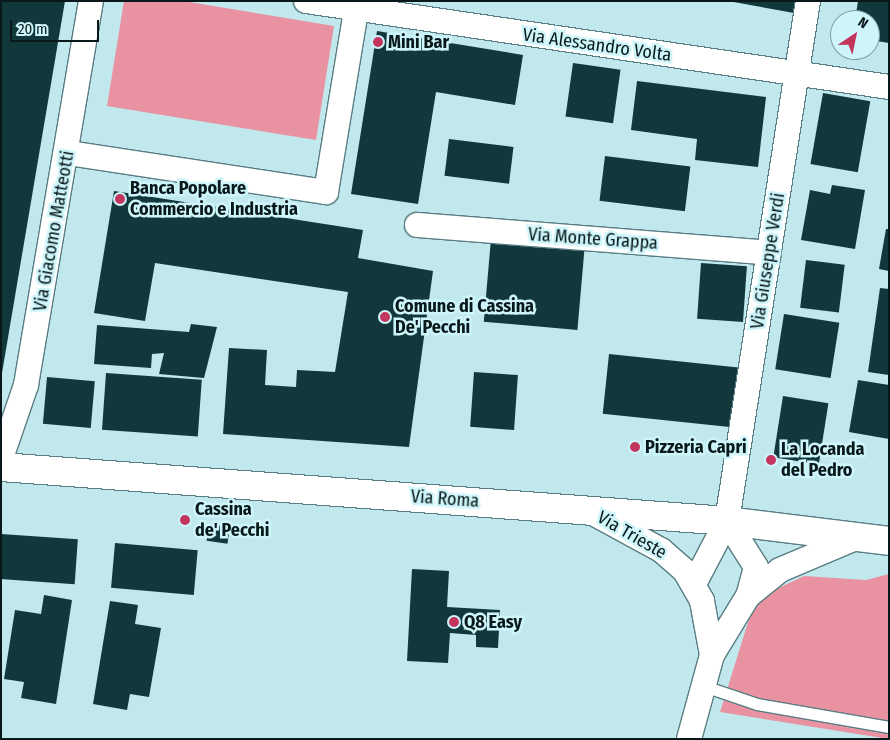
<!DOCTYPE html>
<style>
body{margin:0}
#map{position:relative;width:890px;height:740px;overflow:hidden;background:#c0e8ed;font-family:"Fira Sans Condensed",sans-serif}
div>[style]{position:absolute}
.green>*{inset:0;background:#e992a2}
.building>*{inset:0;background:#12383c;transform-origin:0 0}
.roads{filter:drop-shadow(1px 0 #587d82) drop-shadow(-1px 0 #587d82) drop-shadow(0 1px #587d82) drop-shadow(0 -1px #587d82)}
.lane>*{height:11px;margin:-5.5px;padding:0 5.5px;transform-origin:5.5px;border-radius:5.5px;background:#fff}
.street>*{height:24px;margin:-12px;padding:0 12px;transform-origin:12px;border-radius:12px;background:#fff}
.primary>*{height:28px;margin:-14px;padding:0 14px;transform-origin:14px;border-radius:14px;background:#fff}
.dots>*{width:14px;height:14px;translate:-50% -50%;box-sizing:border-box;border:2px solid #cdf5fa;border-radius:50%}
span{translate:-50% -50%;white-space:nowrap;text-align:center;line-height:1.15;-webkit-text-stroke:5px #cdf5fa;paint-order:stroke}
.poi-label{font-size:18px;color:#09181a;font-weight:700}
.left{translate:0 -50%;text-align:left}
.street-label{font-size:18px;color:#09181a}
.frame{position:absolute;inset:0;border:2px solid #09181a;pointer-events:none}
.north{position:absolute;left:830px;top:10px;width:50px;height:50px;box-sizing:border-box;background:#cdf5fa;border:1px solid #7f9da0;border-radius:50%;rotate:34deg;font-size:14px;font-weight:700;line-height:20px;text-align:center;color:#09181a}
.north::after{content:'';display:block;margin:auto;width:18px;height:22px;background:#c4355e;clip-path:polygon(50% 0,100% 100%,50% 72%,0 100%)}
.scale{position:absolute;left:10px;top:20px;width:89px;height:22px;box-sizing:border-box;border:2px solid #09181a;border-top:0;padding-left:6px;font-size:15px;line-height:18px;white-space:nowrap;color:#09181a;-webkit-text-stroke:4px #cdf5fa;paint-order:stroke}
</style>
<div id="map">
<div class="green">
<div style="clip-path:polygon(124px 1px,183px 1px,334px 26px,316px 140px,107px 106px)"></div>
<div style="clip-path:polygon(889px 574px,889px 739px,720px 712px,750px 616px,768px 593px,804px 576px,866px 580px)"></div>
</div>
<div class="building">
<div style="clip-path:polygon(1px 1px,65px 1px,2px 373px,1px 373px)"></div>
<div style="clip-path:polygon(728px 1px,796px 1px,794px 13px)"></div>
<div style="clip-path:polygon(858px 1px,889px 1px,889px 43px,870px 40px,870px 20px,855px 20px)"></div>
<div style="clip-path:polygon(377px 31px,523px 55px,515px 105px,436px 92px,418px 204px,351px 194px)"></div>
<div style="left:573px;top:63px;width:48px;height:54px;rotate:8deg"></div>
<div style="clip-path:polygon(637px 81px,766px 97px,758px 167px,695px 160px,697px 139px,631px 130px)"></div>
<div style="left:823px;top:93px;width:48px;height:72px;rotate:10deg"></div>
<div style="left:449px;top:139px;width:65px;height:37px;rotate:7deg"></div>
<div style="left:605px;top:156px;width:86px;height:45px;rotate:7deg"></div>
<div style="clip-path:polygon(832px 185px,865px 190px,855px 249px,801px 240px,810px 190px,830px 194px)"></div>
<div style="clip-path:polygon(114px 191px,363px 230px,358px 258px,433px 271px,409px 447px,223px 434px,229px 348px,267px 350px,265px 385px,296px 387px,297px 370px,335px 372px,348px 292px,155px 263px,145px 321px,94px 313px)"></div>
<div style="clip-path:polygon(886px 229px,889px 229px,889px 271px,879px 269px)"></div>
<div style="left:491px;top:239px;width:94px;height:83px;rotate:5deg"></div>
<div style="left:806px;top:260px;width:39px;height:48px;rotate:7deg"></div>
<div style="left:701px;top:263px;width:46px;height:56px;rotate:4deg"></div>
<div style="clip-path:polygon(880px 288px,889px 289px,889px 375px,868px 372px)"></div>
<div style="left:784px;top:314px;width:56px;height:56px;rotate:9deg"></div>
<div style="clip-path:polygon(191px 324px,217px 327px,204px 378px,159px 374px,164px 353px,152px 354px,151px 368px,94px 364px,97px 325px,189px 332px)"></div>
<div style="left:609px;top:354px;width:135px;height:60px;rotate:6deg"></div>
<div style="left:474px;top:372px;width:44px;height:55px;rotate:4deg"></div>
<div style="left:106px;top:373px;width:96px;height:57px;rotate:4deg"></div>
<div style="left:47px;top:377px;width:48px;height:47px;rotate:5deg"></div>
<div style="clip-path:polygon(858px 380px,889px 385px,889px 439px,849px 432px)"></div>
<div style="left:783px;top:396px;width:46px;height:62px;rotate:9deg"></div>
<div style="left:209px;top:524px;width:21px;height:17px;rotate:8deg"></div>
<div style="left:1px;top:534px;width:77px;height:45px;rotate:4deg"></div>
<div style="left:115px;top:543px;width:83px;height:45px;rotate:5deg"></div>
<div style="clip-path:polygon(412px 569px,449px 571px,447px 607px,500px 610px,498px 648px,476px 647px,476px 635px,450px 633px,448px 663px,407px 661px)"></div>
<div style="clip-path:polygon(44px 595px,72px 600px,56px 704px,21px 698px,24px 682px,4px 679px,15px 610px,41px 614px)"></div>
<div style="clip-path:polygon(110px 601px,138px 605px,135px 624px,161px 628px,149px 697px,130px 694px,127px 710px,93px 704px)"></div>
</div>
<div class="roads">
<div class="lane">
<div style="left:704px;top:686px;width:56px;rotate:18.8deg"></div>
<div style="left:757px;top:704px;width:134px;rotate:9.9deg"></div>
</div>
<div class="street">
<div style="left:306px;top:1px;width:589px;rotate:8.39deg"></div>
<div style="left:68px;top:153px;width:261px;rotate:8.6deg"></div>
<div style="left:326px;top:192px;width:184px;rotate:-80.6deg"></div>
<div style="left:417px;top:225px;width:353px;rotate:4.5deg"></div>
<div style="left:1px;top:458px;width:77px;rotate:-71.1deg"></div>
<div style="left:26px;top:385px;width:389px;rotate:-80.4deg"></div>
<div style="left:591px;top:512px;width:80px;rotate:28.5deg"></div>
<div style="left:661px;top:550px;width:32px;rotate:41deg"></div>
<div style="left:685px;top:571px;width:34px;rotate:60deg"></div>
<div style="left:702px;top:601px;width:55px;rotate:79.5deg"></div>
<div style="left:727px;top:521px;width:54px;rotate:57.8deg"></div>
<div style="left:756px;top:567px;width:30px;rotate:105deg"></div>
<div style="left:694px;top:584px;width:71px;rotate:-62.4deg"></div>
<div style="left:727px;top:521px;width:526px;rotate:-81.15deg"></div>
<div style="left:689px;top:739px;width:87px;rotate:-74.7deg"></div>
<div style="left:712px;top:655px;width:69px;rotate:-58.6deg"></div>
<div style="left:748px;top:596px;width:41px;rotate:-39.1deg"></div>
<div style="left:780px;top:570px;width:85px;rotate:-22.9deg"></div>
</div>
<div class="primary">
<div style="left:1px;top:467px;width:728px;rotate:4.25deg"></div>
<div style="left:727px;top:521px;width:163px;rotate:7deg"></div>
</div>
</div>
<div class="dots">
<div style="left:378px;top:42px;background:#c4355e"></div>
<div style="left:120px;top:199px;background:#c4355e"></div>
<div style="left:385px;top:317px;background:#c4355e"></div>
<div style="left:635px;top:447px;background:#c4355e"></div>
<div style="left:771px;top:460px;background:#c4355e"></div>
<div style="left:185px;top:520px;background:#c4355e"></div>
<div style="left:454px;top:622px;background:#c4355e"></div>
</div>
<div class="poi-label">
<span class="left" style="left:388px;top:42px">Mini Bar</span>
<span class="left" style="left:130px;top:199px">Banca Popolare<br>Commercio e Industria</span>
<span class="left" style="left:395px;top:317px">Comune di Cassina<br>De' Pecchi</span>
<span class="left" style="left:645px;top:447px">Pizzeria Capri</span>
<span class="left" style="left:781px;top:460px">La Locanda<br>del Pedro</span>
<span class="left" style="left:195px;top:520px">Cassina<br>de' Pecchi</span>
<span class="left" style="left:464px;top:622px">Q8 Easy</span>
</div>
<div class="street-label">
<span style="left:597px;top:45px;rotate:8deg">Via Alessandro Volta</span>
<span style="left:54px;top:231px;rotate:-80deg">Via Giacomo Matteotti</span>
<span style="left:593px;top:239px;rotate:4deg">Via Monte Grappa</span>
<span style="left:768px;top:261px;rotate:-81deg">Via Giuseppe Verdi</span>
<span style="left:445px;top:499px;rotate:4deg">Via Roma</span>
<span style="left:632px;top:535px;rotate:30deg">Via Trieste</span>
</div>
<div class="frame"></div>
<div class="north">N</div>
<div class="scale">20 m</div>
</div>
